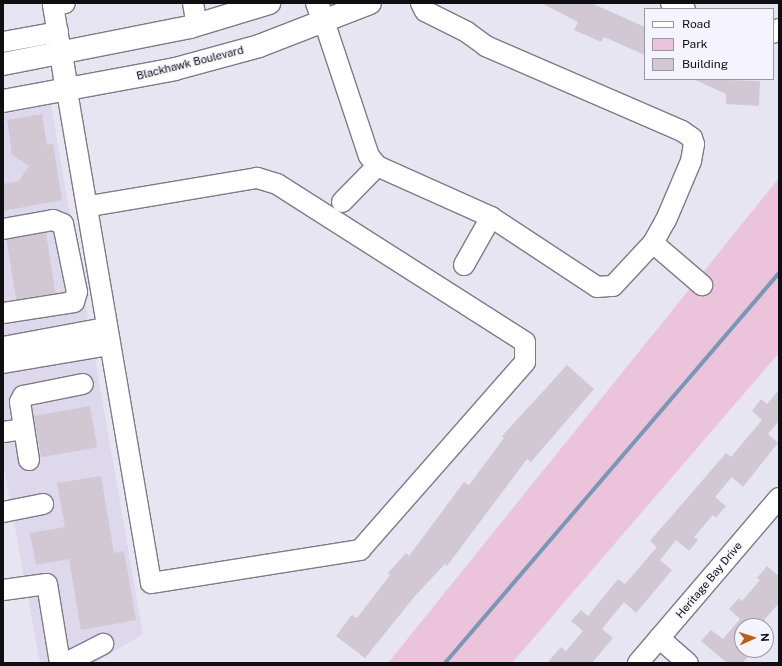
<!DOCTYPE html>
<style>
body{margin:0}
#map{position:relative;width:782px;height:666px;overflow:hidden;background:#e8e5f2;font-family:"Public Sans",sans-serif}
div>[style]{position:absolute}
.built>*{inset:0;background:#ddd8ec}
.green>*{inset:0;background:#ebc4db}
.stream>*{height:4px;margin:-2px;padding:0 2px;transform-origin:2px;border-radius:2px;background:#7a97b7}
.building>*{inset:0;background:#d1c8d3;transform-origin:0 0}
.roads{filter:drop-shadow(1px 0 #7e7b86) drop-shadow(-1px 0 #7e7b86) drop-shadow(0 1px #7e7b86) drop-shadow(0 -1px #7e7b86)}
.minor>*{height:20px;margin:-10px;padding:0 10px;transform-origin:10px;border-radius:10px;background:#fff}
.major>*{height:22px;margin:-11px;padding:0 11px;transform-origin:11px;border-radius:11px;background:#fff}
span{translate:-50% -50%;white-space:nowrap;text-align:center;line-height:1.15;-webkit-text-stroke:3px #f5f3fd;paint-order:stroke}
.street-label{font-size:11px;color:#0f0e12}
.frame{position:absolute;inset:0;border:4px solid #0f0e12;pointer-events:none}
.legend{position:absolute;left:644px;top:8px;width:130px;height:72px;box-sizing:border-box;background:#f5f3fd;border:1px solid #99979f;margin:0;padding:5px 7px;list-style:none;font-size:12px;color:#0f0e12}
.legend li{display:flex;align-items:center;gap:8px;height:20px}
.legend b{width:20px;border:1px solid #99979f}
.north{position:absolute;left:734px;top:618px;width:40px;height:40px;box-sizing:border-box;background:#f5f3fd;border:1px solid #99979f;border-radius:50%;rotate:87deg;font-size:11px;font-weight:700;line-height:16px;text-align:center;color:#0f0e12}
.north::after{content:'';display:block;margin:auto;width:14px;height:18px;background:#bd5e14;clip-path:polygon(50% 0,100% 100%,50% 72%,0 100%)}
</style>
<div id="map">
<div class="built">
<div style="clip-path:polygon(51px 105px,143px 634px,95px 663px,40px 663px,3px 463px,3px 114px)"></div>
</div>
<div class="green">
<div style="clip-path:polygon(779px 178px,779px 353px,512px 663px,388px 663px)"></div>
</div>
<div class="stream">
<div style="left:445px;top:663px;width:513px;rotate:-49.42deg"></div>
</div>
<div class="building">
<div style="clip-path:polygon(541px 3px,591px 3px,645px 27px,645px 55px,604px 37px,601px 42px,574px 30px,578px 22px)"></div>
<div style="clip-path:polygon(693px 79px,760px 81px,759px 106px,726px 104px,726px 94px)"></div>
<div style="clip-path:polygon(42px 114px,47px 145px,53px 144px,62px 200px,3px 211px,3px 184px,19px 181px,29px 166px,12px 155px,7px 120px)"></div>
<div style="left:46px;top:233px;width:61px;height:40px;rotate:81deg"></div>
<div style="clip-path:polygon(567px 365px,594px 389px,531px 462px,527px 459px,447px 566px,445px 564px,415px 596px,365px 658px,336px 636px,352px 615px,357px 618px,390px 575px,388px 573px,406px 553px,409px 556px,464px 482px,469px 485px,504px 438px,502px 436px)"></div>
<div style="clip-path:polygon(779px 390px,779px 421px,768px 434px,778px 443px,743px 487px,732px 477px,715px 497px,726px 506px,716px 518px,713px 515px,694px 537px,698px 540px,689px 551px,676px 540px,660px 560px,672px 570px,636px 613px,624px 602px,602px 629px,613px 638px,592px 663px,547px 663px,561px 647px,566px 651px,583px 631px,571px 621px,581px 610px,588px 616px,618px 579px,625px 584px,657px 547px,650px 541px,726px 453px,731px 457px,762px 420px,752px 411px,761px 399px,767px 404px)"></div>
<div style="left:90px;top:406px;width:42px;height:57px;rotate:80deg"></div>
<div style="clip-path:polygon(101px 476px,114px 553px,124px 551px,136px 620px,81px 630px,69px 559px,36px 565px,30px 533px,65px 527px,57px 483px)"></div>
<div style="clip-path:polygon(767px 566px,779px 576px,779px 603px,759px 626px,742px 626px,742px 650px,749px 656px,742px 663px,727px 663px,701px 641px,711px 630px,723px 639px,740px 619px,729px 609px,739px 598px,742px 601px,760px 580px,757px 578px)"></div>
</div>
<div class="roads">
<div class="minor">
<div style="left:193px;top:3px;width:22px;rotate:80deg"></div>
<div style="left:671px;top:3px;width:15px;rotate:23deg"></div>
<div style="left:324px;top:21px;width:142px;rotate:71.6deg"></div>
<div style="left:369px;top:156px;width:13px;rotate:51deg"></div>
<div style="left:377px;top:166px;width:125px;rotate:24.1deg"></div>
<div style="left:491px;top:217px;width:127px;rotate:33.4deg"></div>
<div style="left:597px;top:287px;width:16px;rotate:-4deg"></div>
<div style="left:613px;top:286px;width:59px;rotate:-47.1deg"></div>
<div style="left:653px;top:243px;width:26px;rotate:-61deg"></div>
<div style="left:666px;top:220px;width:64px;rotate:-67deg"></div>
<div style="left:691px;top:161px;width:17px;rotate:-80deg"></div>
<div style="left:694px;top:144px;width:6px;rotate:-108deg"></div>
<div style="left:692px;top:138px;width:12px;rotate:-145deg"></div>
<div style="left:682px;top:131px;width:214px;rotate:-156.6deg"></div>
<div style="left:486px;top:46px;width:24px;rotate:-144deg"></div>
<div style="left:467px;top:32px;width:47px;rotate:-153.4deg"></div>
<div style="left:425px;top:11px;width:9px;rotate:-117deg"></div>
<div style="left:773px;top:33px;width:7px;rotate:-34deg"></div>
<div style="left:3px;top:42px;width:56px;rotate:-10.3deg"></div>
<div style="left:61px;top:53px;width:49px;rotate:-99.5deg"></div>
<div style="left:53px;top:5px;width:12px;rotate:-9deg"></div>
<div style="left:67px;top:91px;width:499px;rotate:80.3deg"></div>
<div style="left:151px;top:583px;width:212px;rotate:-9deg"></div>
<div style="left:360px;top:550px;width:250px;rotate:-48.7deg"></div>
<div style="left:525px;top:362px;width:20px;rotate:-90deg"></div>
<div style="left:525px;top:342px;width:294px;rotate:-147.5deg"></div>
<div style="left:277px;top:184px;width:21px;rotate:-163deg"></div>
<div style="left:257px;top:178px;width:170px;rotate:170.5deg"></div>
<div style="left:342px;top:202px;width:50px;rotate:-45.8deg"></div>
<div style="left:3px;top:229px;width:51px;rotate:-10.2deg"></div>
<div style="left:53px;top:220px;width:11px;rotate:22deg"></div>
<div style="left:63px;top:224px;width:69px;rotate:78.4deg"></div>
<div style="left:77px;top:292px;width:10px;rotate:107deg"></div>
<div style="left:74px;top:302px;width:72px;rotate:171.2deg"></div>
<div style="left:653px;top:243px;width:65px;rotate:40.6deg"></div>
<div style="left:464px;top:265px;width:55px;rotate:-60.6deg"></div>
<div style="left:3px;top:347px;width:105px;rotate:-10.5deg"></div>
<div style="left:3px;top:363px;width:108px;rotate:-9.6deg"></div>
<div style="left:3px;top:432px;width:21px;rotate:-8deg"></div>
<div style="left:29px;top:460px;width:59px;rotate:-98.8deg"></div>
<div style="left:20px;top:402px;width:7px;rotate:-63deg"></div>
<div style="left:23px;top:396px;width:61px;rotate:-11.3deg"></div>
<div style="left:3px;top:512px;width:41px;rotate:-11.3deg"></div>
<div style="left:3px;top:590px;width:44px;rotate:-7.8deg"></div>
<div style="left:47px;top:584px;width:80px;rotate:80.7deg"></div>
<div style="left:659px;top:638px;width:38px;rotate:41deg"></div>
<div style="left:66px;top:663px;width:42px;rotate:-27.2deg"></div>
<div style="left:638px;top:663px;width:217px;rotate:-49.5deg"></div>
</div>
<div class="major">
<div style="left:317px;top:3px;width:19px;rotate:69deg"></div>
<div style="left:61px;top:53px;width:38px;rotate:81deg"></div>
<div style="left:3px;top:64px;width:191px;rotate:-11.2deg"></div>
<div style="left:190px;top:27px;width:83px;rotate:-16.9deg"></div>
<div style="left:3px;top:101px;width:175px;rotate:-10.5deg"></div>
<div style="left:175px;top:69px;width:87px;rotate:-15.3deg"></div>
<div style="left:259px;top:46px;width:119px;rotate:-21.2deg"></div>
</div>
</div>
<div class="street-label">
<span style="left:190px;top:63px;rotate:-14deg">Blackhawk Boulevard</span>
<span style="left:709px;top:580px;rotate:-50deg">Heritage Bay Drive</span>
</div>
<div class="frame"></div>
<ul class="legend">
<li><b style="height:5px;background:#fff"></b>Road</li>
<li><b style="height:11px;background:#ebc4db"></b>Park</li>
<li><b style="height:11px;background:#d1c8d3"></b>Building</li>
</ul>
<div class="north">N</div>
</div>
